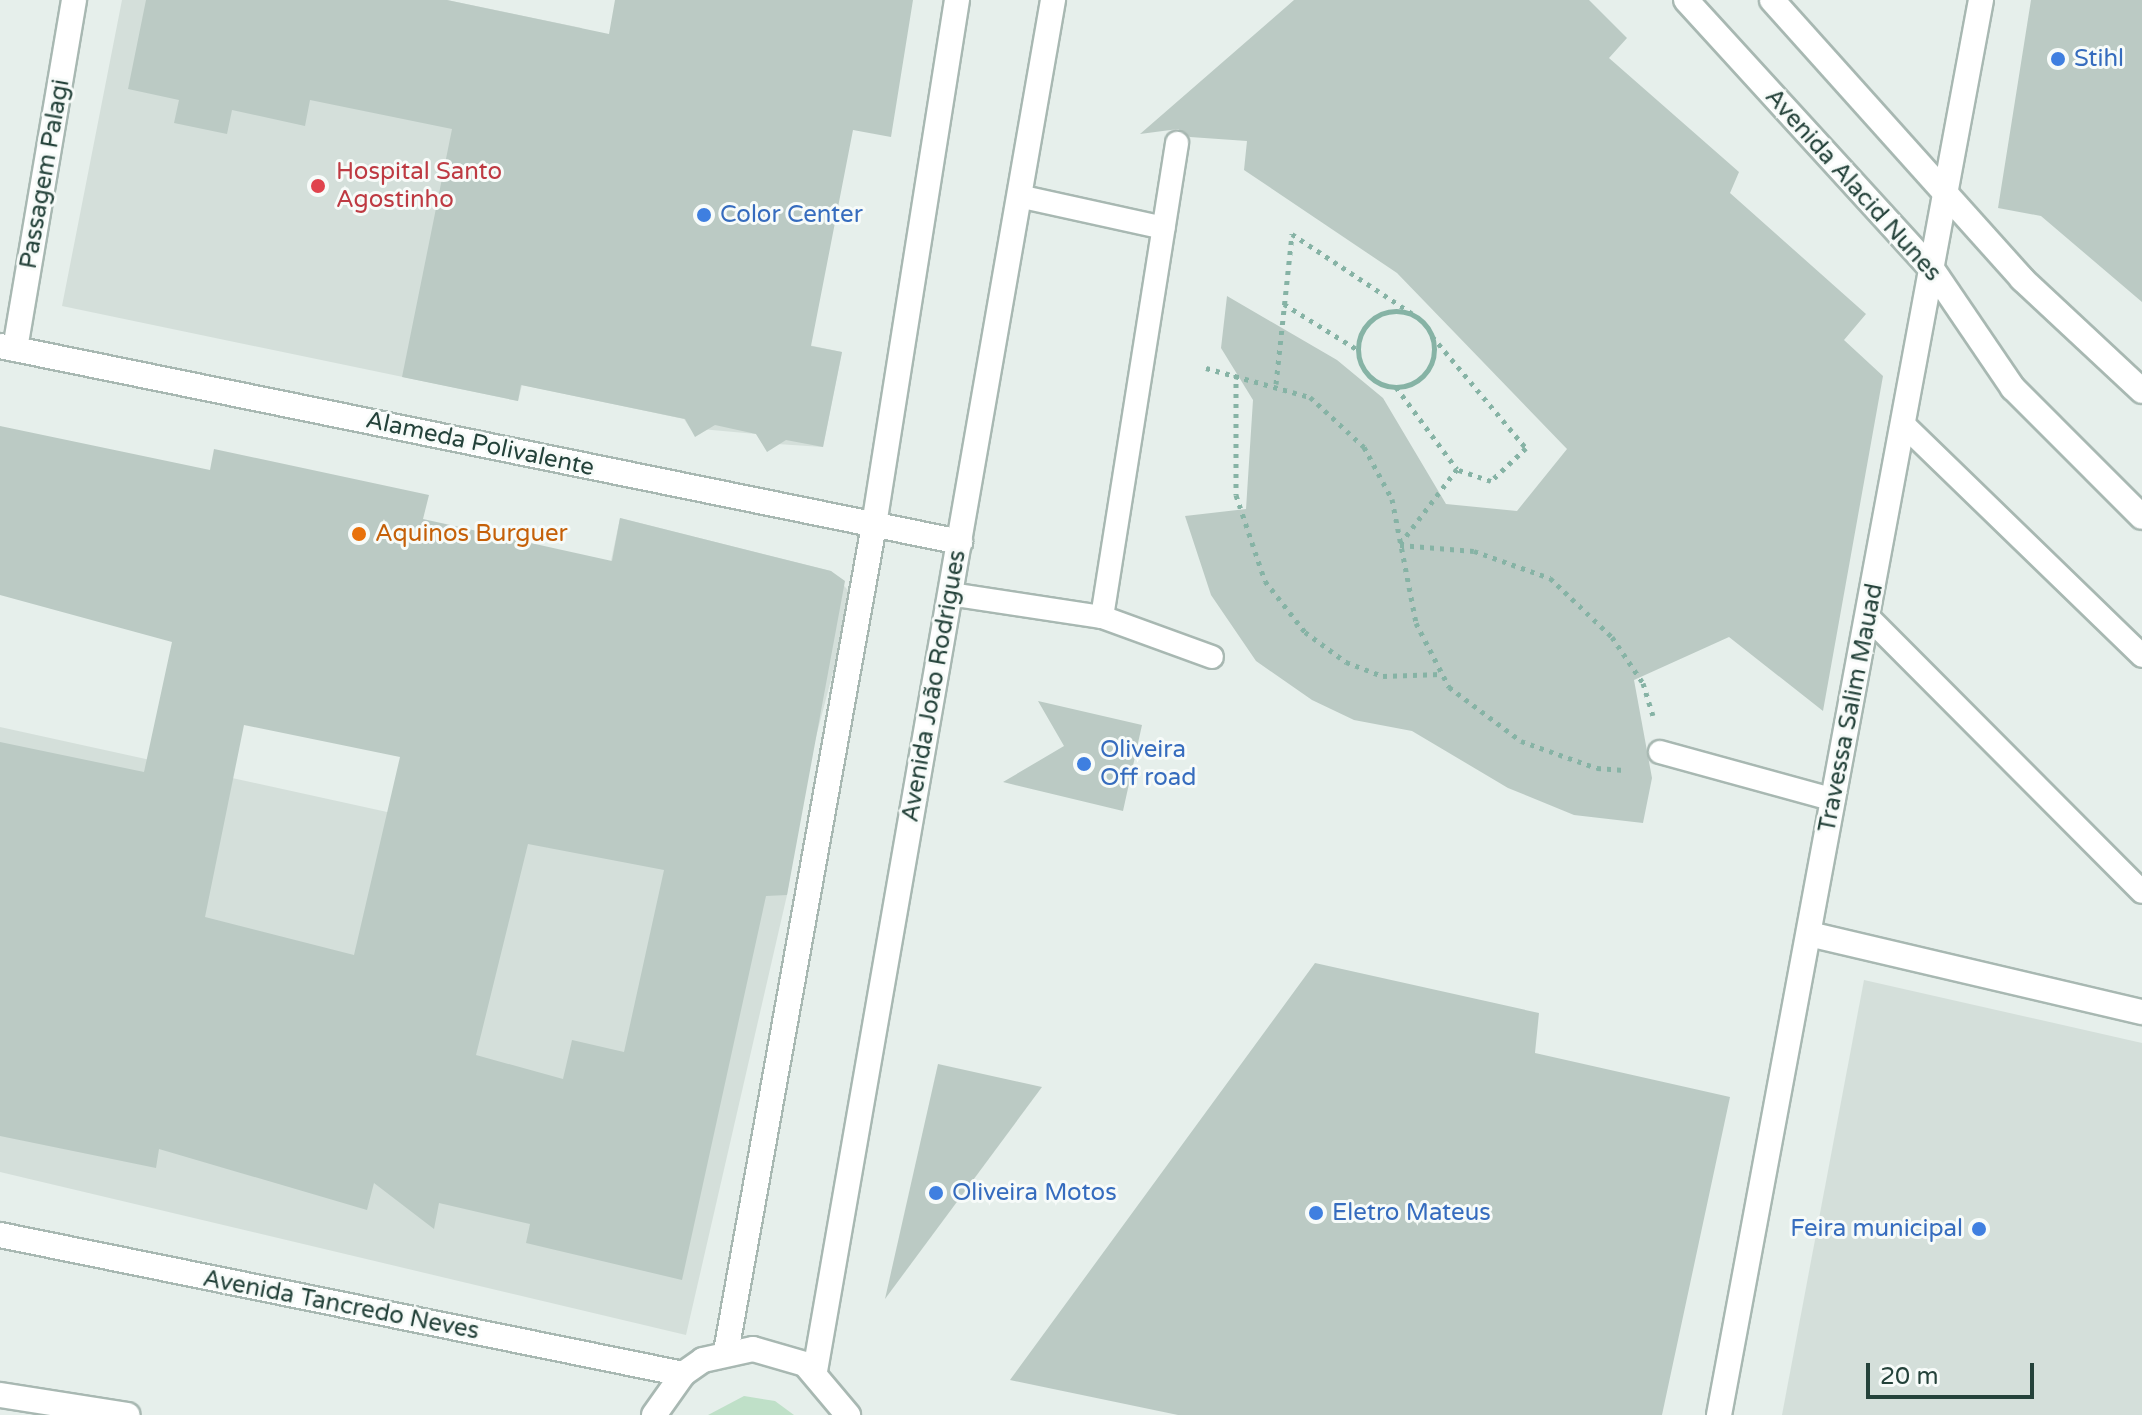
<!DOCTYPE html>
<meta charset="utf-8">
<style>
body{margin:0}
#map{position:relative;width:2142px;height:1415px;overflow:hidden;background:#e6efeb;font-family:"Varela Round",sans-serif}
div>[style]{position:absolute}
.built>*{inset:0;background:#d4dfda}
.green>*{inset:0;background:#bfe0c8}
.building>*{inset:0;background:#bbcac4}
.path>*{height:5px;margin-top:-2.5px;transform-origin:0;background:repeating-linear-gradient(90deg,#86b3a5 0 4px,transparent 0 10px)}
.path>.ring{margin:-2.5px;padding:0;box-sizing:content-box;background:none;border:5px solid #86b3a5;border-radius:50%}
.roads{filter:drop-shadow(2px 0 #a8b8b2) drop-shadow(-2px 0 #a8b8b2) drop-shadow(0 2px #a8b8b2) drop-shadow(0 -2px #a8b8b2)}
.service>*{height:22px;margin:-11px;padding:0 11px;transform-origin:11px;border-radius:11px;background:#fff}
.minor>*{height:24px;margin:-12px;padding:0 12px;transform-origin:12px;border-radius:12px;background:#fff}
.tertiary>*{height:24px;margin:-12px;padding:0 12px;transform-origin:12px;border-radius:12px;background:#fff}
.dots>*{width:22px;height:22px;translate:-50% -50%;box-sizing:border-box;border:4px solid #f7fbf9;border-radius:50%}
span{translate:-50% -50%;white-space:nowrap;text-align:center;line-height:1.15;-webkit-text-stroke:6px #f7fbf9;paint-order:stroke}
.shop-label{font-size:24px;color:#366cbe}
.left{translate:0 -50%;text-align:left}
.right{translate:-100% -50%;text-align:right}
.health-label{font-size:24px;color:#be3a42}
.street-label{font-size:24px;color:#24423a}
.food-label{font-size:24px;color:#c56008}
.scale{position:absolute;left:1866px;top:1363px;width:168px;height:36px;box-sizing:border-box;border:4px solid #24423a;border-top:0;padding-left:10px;font-size:24px;line-height:28px;white-space:nowrap;color:#24423a;-webkit-text-stroke:6px #f7fbf9;paint-order:stroke}
</style>
<div id="map">
<div class="built">
<div style="clip-path:polygon(122px 0,447px 0,582px 28px,530px 287px,842px 352px,823px 447px,762px 443px,756px 434px,690px 428px,684px 419px,522px 385px,518px 401px,62px 306px)"></div>
<div style="clip-path:polygon(620px 518px,831px 571px,853px 596px,806px 775px,787px 895px,686px 1335px,0 1172px,0 727px,551px 848px)"></div>
<div style="clip-path:polygon(1864px 980px,2142px 1043px,2142px 1415px,1782px 1415px)"></div>
</div>
<div class="green">
<div style="clip-path:polygon(744px 1396px,775px 1401px,794px 1415px,708px 1415px)"></div>
</div>
<div class="building">
<div style="clip-path:polygon(146px 0,447px 0,609px 34px,615px 0,913px 0,891px 137px,853px 130px,811px 346px,842px 352px,823px 447px,786px 440px,767px 452px,756px 434px,715px 425px,695px 437px,685px 419px,521px 385px,518px 401px,402px 377px,452px 129px,310px 100px,305px 126px,232px 110px,227px 134px,174px 123px,179px 100px,128px 89px)"></div>
<div style="clip-path:polygon(1294px 0,1589px 0,1627px 38px,1609px 58px,1739px 172px,1730px 193px,1866px 314px,1844px 340px,1883px 376px,1823px 711px,1729px 637px,1634px 680px,1652px 778px,1643px 823px,1574px 815px,1508px 788px,1412px 731px,1354px 720px,1312px 700px,1256px 661px,1211px 595px,1185px 516px,1246px 509px,1253px 400px,1221px 348px,1227px 296px,1337px 360px,1383px 398px,1446px 504px,1517px 511px,1567px 449px,1397px 273px,1244px 170px,1247px 141px,1190px 137px,1178px 129px,1140px 134px)"></div>
<div style="clip-path:polygon(2031px 0,2142px 0,2142px 302px,2041px 216px,1998px 208px)"></div>
<div style="clip-path:polygon(evenodd,0 426px,210px 470px,214px 449px,429px 495px,423px 519px,612px 561px,620px 518px,831px 571px,845px 581px,787px 895px,766px 896px,682px 1280px,526px 1243px,530px 1224px,439px 1203px,434px 1229px,374px 1183px,367px 1210px,159px 1149px,156px 1168px,0 1136px,0 742px,144px 772px,172px 642px,0 595px,0 426px,244px 725px,400px 757px,354px 955px,205px 917px,244px 725px,0 426px,528px 844px,664px 870px,624px 1052px,572px 1040px,563px 1079px,476px 1055px,528px 844px)"></div>
<div style="clip-path:polygon(1038px 701px,1142px 725px,1123px 811px,1003px 782px,1064px 746px)"></div>
<div style="clip-path:polygon(1315px 963px,1539px 1013px,1535px 1053px,1730px 1097px,1662px 1415px,1178px 1415px,1010px 1380px)"></div>
<div style="clip-path:polygon(938px 1064px,1042px 1087px,885px 1299px)"></div>
</div>
<div class="path">
<div style="left:1284px;top:304px;width:87px;rotate:31.9deg"></div>
<div class="ring" style="left:1358px;top:311px;width:71px;height:71px"></div>
<div style="left:1432px;top:336px;width:146px;rotate:50deg"></div>
<div style="left:1526px;top:448px;width:48px;rotate:136.7deg"></div>
<div style="left:1491px;top:481px;width:36px;rotate:-161deg"></div>
<div style="left:1206px;top:368px;width:108px;rotate:15.6deg"></div>
<div style="left:1310px;top:397px;width:74px;rotate:42.8deg"></div>
<div style="left:1364px;top:447px;width:59px;rotate:61.7deg"></div>
<div style="left:1392px;top:499px;width:126px;rotate:79deg"></div>
<div style="left:1416px;top:623px;width:72px;rotate:62.7deg"></div>
<div style="left:1449px;top:687px;width:90px;rotate:36.9deg"></div>
<div style="left:1521px;top:741px;width:81px;rotate:19.6deg"></div>
<div style="left:1597px;top:768px;width:27px;rotate:4deg"></div>
<div style="left:1236px;top:374px;width:121px;rotate:90deg"></div>
<div style="left:1236px;top:495px;width:91px;rotate:71.4deg"></div>
<div style="left:1265px;top:581px;width:65px;rotate:51.9deg"></div>
<div style="left:1305px;top:632px;width:51px;rotate:36.2deg"></div>
<div style="left:1346px;top:662px;width:40px;rotate:21deg"></div>
<div style="left:1383px;top:676px;width:58px;rotate:-2deg"></div>
<div style="left:1276px;top:384px;width:151px;rotate:-83.9deg"></div>
<div style="left:1292px;top:234px;width:149px;rotate:33.5deg"></div>
<div style="left:1396px;top:387px;width:102px;rotate:53.4deg"></div>
<div style="left:1457px;top:469px;width:94px;rotate:127.2deg"></div>
<div style="left:1400px;top:545px;width:74px;rotate:4.6deg"></div>
<div style="left:1474px;top:551px;width:81px;rotate:19.6deg"></div>
<div style="left:1550px;top:578px;width:86px;rotate:43.6deg"></div>
<div style="left:1612px;top:637px;width:55px;rotate:56deg"></div>
<div style="left:1643px;top:683px;width:34px;rotate:73deg"></div>
</div>
<div class="roads">
<div class="service">
<div style="left:1019px;top:196px;width:148px;rotate:12.4deg"></div>
<div style="left:1904px;top:425px;width:332px;rotate:44.1deg"></div>
<div style="left:950px;top:594px;width:154px;rotate:8.6deg"></div>
<div style="left:1102px;top:617px;width:117px;rotate:20deg"></div>
<div style="left:1102px;top:617px;width:480px;rotate:-81deg"></div>
<div style="left:1868px;top:617px;width:388px;rotate:45.1deg"></div>
<div style="left:1660px;top:752px;width:180px;rotate:15.4deg"></div>
</div>
<div class="minor">
<div style="left:0;top:346px;width:980px;rotate:11.54deg"></div>
<div style="left:15px;top:349px;width:354px;rotate:-80.4deg"></div>
<div style="left:1809px;top:934px;width:342px;rotate:13.2deg"></div>
<div style="left:1719px;top:1415px;width:1439px;rotate:-79.51deg"></div>
</div>
<div class="tertiary">
<div style="left:1686px;top:0;width:365px;rotate:47.6deg"></div>
<div style="left:1932px;top:269px;width:144px;rotate:55.8deg"></div>
<div style="left:2013px;top:388px;width:182px;rotate:45deg"></div>
<div style="left:1772px;top:0;width:375px;rotate:48.1deg"></div>
<div style="left:2022px;top:279px;width:164px;rotate:43deg"></div>
<div style="left:0;top:1235px;width:697px;rotate:11.5deg"></div>
<div style="left:726px;top:1352px;width:840px;rotate:-79.85deg"></div>
<div style="left:874px;top:525px;width:532px;rotate:-81.02deg"></div>
<div style="left:815px;top:1371px;width:1392px;rotate:-80.15deg"></div>
<div style="left:0;top:1395px;width:129px;rotate:8.9deg"></div>
<div style="left:654px;top:1415px;width:50px;rotate:-54.7deg"></div>
<div style="left:683px;top:1374px;width:24px;rotate:-35deg"></div>
<div style="left:703px;top:1360px;width:51px;rotate:-12.4deg"></div>
<div style="left:753px;top:1349px;width:54px;rotate:16.1deg"></div>
<div style="left:805px;top:1364px;width:67px;rotate:49.9deg"></div>
</div>
</div>
<div class="dots">
<div style="left:2058px;top:59px;background:#3f7fe0"></div>
<div style="left:318px;top:186px;background:#e0444e"></div>
<div style="left:704px;top:215px;background:#3f7fe0"></div>
<div style="left:359px;top:534px;background:#e8710a"></div>
<div style="left:1084px;top:764px;background:#3f7fe0"></div>
<div style="left:936px;top:1193px;background:#3f7fe0"></div>
<div style="left:1316px;top:1213px;background:#3f7fe0"></div>
<div style="left:1979px;top:1229px;background:#3f7fe0"></div>
</div>
<div class="shop-label">
<span class="left" style="left:2074px;top:59px">Stihl</span>
<span class="left" style="left:720px;top:215px">Color Center</span>
<span class="left" style="left:1100px;top:764px">Oliveira<br>Off road</span>
<span class="left" style="left:952px;top:1193px">Oliveira Motos</span>
<span class="left" style="left:1332px;top:1213px">Eletro Mateus</span>
<span class="right" style="left:1963px;top:1229px">Feira municipal</span>
</div>
<div class="health-label">
<span class="left" style="left:336px;top:186px">Hospital Santo<br>Agostinho</span>
</div>
<div class="street-label">
<span style="left:45px;top:174px;rotate:-80deg">Passagem Palagi</span>
<span style="left:1853px;top:185px;rotate:48deg">Avenida Alacid Nunes</span>
<span style="left:480px;top:444px;rotate:12deg">Alameda Polivalente</span>
<span style="left:934px;top:686px;rotate:-80deg">Avenida João Rodrigues</span>
<span style="left:1851px;top:708px;rotate:-79deg">Travessa Salim Mauad</span>
<span style="left:341px;top:1305px;rotate:11deg">Avenida Tancredo Neves</span>
</div>
<div class="food-label">
<span class="left" style="left:375px;top:534px">Aquinos Burguer</span>
</div>
<div class="scale">20 m</div>
</div>
